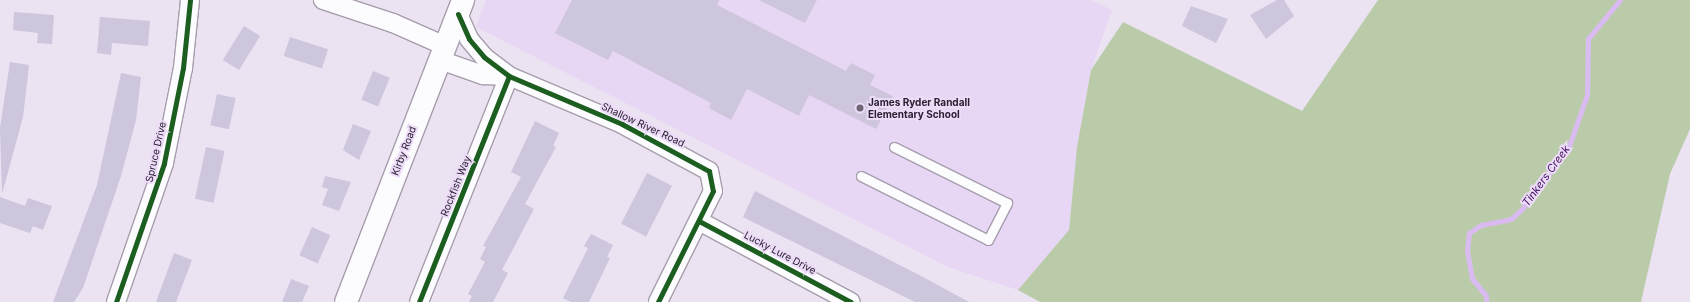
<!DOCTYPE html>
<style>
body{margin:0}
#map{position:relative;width:1690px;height:302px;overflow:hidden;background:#ebe2f2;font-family:Inter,sans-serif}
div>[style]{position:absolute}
.built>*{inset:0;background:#e8d6f5}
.forest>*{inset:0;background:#bacbaa}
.stream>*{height:4.5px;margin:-2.25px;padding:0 2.25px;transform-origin:2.25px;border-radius:2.25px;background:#dabbf1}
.building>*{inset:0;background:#cdc6dc;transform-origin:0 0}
.roads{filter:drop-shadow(1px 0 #a69dac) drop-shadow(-1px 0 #a69dac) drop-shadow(0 1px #a69dac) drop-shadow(0 -1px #a69dac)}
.service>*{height:9px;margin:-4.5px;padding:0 4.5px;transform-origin:4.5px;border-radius:4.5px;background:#fcfbfd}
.minor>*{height:18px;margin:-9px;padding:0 9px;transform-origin:9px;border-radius:9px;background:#fcfbfd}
.secondary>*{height:22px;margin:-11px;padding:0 11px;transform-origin:11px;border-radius:11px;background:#fcfbfd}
.cycleway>*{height:5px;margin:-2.5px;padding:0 2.5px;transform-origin:2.5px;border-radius:2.5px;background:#1b5e20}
.dots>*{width:11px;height:11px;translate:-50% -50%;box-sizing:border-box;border:2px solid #ecdcf8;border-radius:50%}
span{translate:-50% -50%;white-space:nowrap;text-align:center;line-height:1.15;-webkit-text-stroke:4px #ecdcf8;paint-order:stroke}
.poi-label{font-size:10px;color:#2b2132;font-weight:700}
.left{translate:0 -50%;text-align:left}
.street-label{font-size:10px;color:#2b2132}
.water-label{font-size:11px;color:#481263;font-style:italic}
</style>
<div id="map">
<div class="built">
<div style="clip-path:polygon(486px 0,1090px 0,1112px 10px,1091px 70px,1077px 147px,1069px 230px,1018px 290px,948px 267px,476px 27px)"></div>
</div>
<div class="forest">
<div style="clip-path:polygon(1378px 0,1690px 0,1690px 129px,1670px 174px,1641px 302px,1040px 302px,1018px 290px,1069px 230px,1077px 147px,1091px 70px,1123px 22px,1302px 111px)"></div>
</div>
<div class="stream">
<div style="left:1486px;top:302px;width:6px;rotate:-90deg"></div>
<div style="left:1486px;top:296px;width:22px;rotate:-129deg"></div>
<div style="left:1472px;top:279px;width:28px;rotate:-100deg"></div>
<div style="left:1467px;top:251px;width:18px;rotate:-84deg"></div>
<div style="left:1469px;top:233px;width:14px;rotate:-34deg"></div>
<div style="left:1481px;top:225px;width:31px;rotate:-11deg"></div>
<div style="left:1511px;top:219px;width:15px;rotate:-42deg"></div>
<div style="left:1522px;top:209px;width:76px;rotate:-52.5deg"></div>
<div style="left:1568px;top:149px;width:57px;rotate:-70.6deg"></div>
<div style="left:1587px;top:95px;width:56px;rotate:-89deg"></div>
<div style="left:1588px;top:39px;width:50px;rotate:-50.6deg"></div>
</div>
<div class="building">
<div style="clip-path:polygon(572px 0,719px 0,717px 5px,846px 71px,851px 63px,875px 75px,870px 85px,893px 96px,876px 129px,809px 95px,799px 116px,747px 89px,731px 120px,709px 108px,711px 103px,613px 51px,608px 60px,555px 33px)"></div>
<div style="clip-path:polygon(759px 0,817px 0,805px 23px)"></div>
<div style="clip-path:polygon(1277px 0,1284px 0,1294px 16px,1266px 39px,1250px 15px)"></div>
<div style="clip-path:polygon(1191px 6px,1228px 19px,1216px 43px,1182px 26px)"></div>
<div style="clip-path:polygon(14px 12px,54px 15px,52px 44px,37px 43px,38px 33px,13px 30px)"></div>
<div style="clip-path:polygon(100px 17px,150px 21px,148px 46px,112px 43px,111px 55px,97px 53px)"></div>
<div style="left:244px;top:26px;width:19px;height:40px;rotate:32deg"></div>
<div style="left:290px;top:37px;width:40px;height:20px;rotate:18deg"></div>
<div style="clip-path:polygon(10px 62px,29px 65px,23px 117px,2px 194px,0 128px)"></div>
<div style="left:373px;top:71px;width:18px;height:31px;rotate:22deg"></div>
<div style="clip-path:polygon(121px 73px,141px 77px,136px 120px,121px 176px,83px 288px,74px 302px,53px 302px,97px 185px)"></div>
<div style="left:217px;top:94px;width:19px;height:32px;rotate:12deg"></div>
<div style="clip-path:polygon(535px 121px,559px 133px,553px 146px,556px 147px,525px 204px,534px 209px,502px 270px,508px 273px,493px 302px,469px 302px,472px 296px,468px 294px,485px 262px,480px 259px,486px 247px,483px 246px,521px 177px,511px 172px)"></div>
<div style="clip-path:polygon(353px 124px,371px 131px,359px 160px,343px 150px)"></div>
<div style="left:206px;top:147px;width:19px;height:53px;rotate:12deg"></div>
<div style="left:647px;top:173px;width:28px;height:57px;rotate:27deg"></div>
<div style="clip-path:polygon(325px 176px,351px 182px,339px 211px,322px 205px,328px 189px,322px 187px)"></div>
<div style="clip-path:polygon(755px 191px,923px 277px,969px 302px,915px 302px,743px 217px)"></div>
<div style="clip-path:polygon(0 197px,25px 206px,28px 198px,52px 206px,43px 230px,33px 226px,30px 233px,0 223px)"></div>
<div style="left:312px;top:227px;width:20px;height:31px;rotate:24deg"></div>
<div style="clip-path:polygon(591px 234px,613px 245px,607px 257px,610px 258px,589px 302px,571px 302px,563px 298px,588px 248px,584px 246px)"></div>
<div style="clip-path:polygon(174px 253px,192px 260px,176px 302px,156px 302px)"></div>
<div style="clip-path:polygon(291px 279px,309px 286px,302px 302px,282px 302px)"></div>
</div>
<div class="roads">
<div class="service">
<div style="left:861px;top:176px;width:142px;rotate:26.7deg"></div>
<div style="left:988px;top:240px;width:42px;rotate:-62.8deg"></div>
<div style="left:1007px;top:203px;width:126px;rotate:-153.6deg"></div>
</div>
<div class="minor">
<div style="left:323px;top:0;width:74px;rotate:18.2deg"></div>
<div style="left:393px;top:23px;width:57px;rotate:23.9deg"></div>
<div style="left:458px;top:14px;width:27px;rotate:66deg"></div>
<div style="left:469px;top:39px;width:23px;rotate:50deg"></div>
<div style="left:484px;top:57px;width:31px;rotate:37deg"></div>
<div style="left:509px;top:76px;width:123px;rotate:23deg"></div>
<div style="left:622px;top:124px;width:99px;rotate:28.4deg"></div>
<div style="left:709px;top:171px;width:20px;rotate:79deg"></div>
<div style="left:713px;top:191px;width:124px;rotate:116.4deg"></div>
<div style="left:440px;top:60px;width:46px;rotate:19.2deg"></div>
<div style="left:483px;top:75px;width:26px;rotate:2deg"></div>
<div style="left:699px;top:221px;width:172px;rotate:28.1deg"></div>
<div style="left:116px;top:302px;width:147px;rotate:-70.9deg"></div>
<div style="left:164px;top:163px;width:97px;rotate:-78.7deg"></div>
<div style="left:183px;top:68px;width:68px;rotate:-84.1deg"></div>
<div style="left:419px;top:302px;width:243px;rotate:-68.3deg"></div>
</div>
<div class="secondary">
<div style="left:346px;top:302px;width:324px;rotate:-68.8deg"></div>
</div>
</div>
<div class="cycleway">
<div style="left:458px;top:14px;width:27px;rotate:66deg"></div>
<div style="left:469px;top:39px;width:23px;rotate:50deg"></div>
<div style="left:484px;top:57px;width:31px;rotate:37deg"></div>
<div style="left:509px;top:76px;width:123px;rotate:23deg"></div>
<div style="left:622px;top:124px;width:99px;rotate:28.4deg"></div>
<div style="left:709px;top:171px;width:20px;rotate:79deg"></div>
<div style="left:713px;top:191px;width:124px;rotate:116.4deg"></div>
<div style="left:699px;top:221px;width:172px;rotate:28.1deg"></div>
<div style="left:116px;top:302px;width:147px;rotate:-70.9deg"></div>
<div style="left:164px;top:163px;width:97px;rotate:-78.7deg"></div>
<div style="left:183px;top:68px;width:68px;rotate:-84.1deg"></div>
<div style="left:419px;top:302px;width:243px;rotate:-68.3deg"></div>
</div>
<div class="dots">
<div style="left:860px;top:108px;background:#6e6575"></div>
</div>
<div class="poi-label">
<span class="left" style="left:868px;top:108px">James Ryder Randall<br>Elementary School</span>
</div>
<div class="street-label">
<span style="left:643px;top:125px;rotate:25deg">Shallow River Road</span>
<span style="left:404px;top:151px;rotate:-69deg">Kirby Road</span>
<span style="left:156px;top:152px;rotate:-77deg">Spruce Drive</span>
<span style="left:456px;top:186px;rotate:-68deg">Rockfish Way</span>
<span style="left:780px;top:253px;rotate:28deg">Lucky Lure Drive</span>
</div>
<div class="water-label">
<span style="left:1546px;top:176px;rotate:-54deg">Tinkers Creek</span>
</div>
</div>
